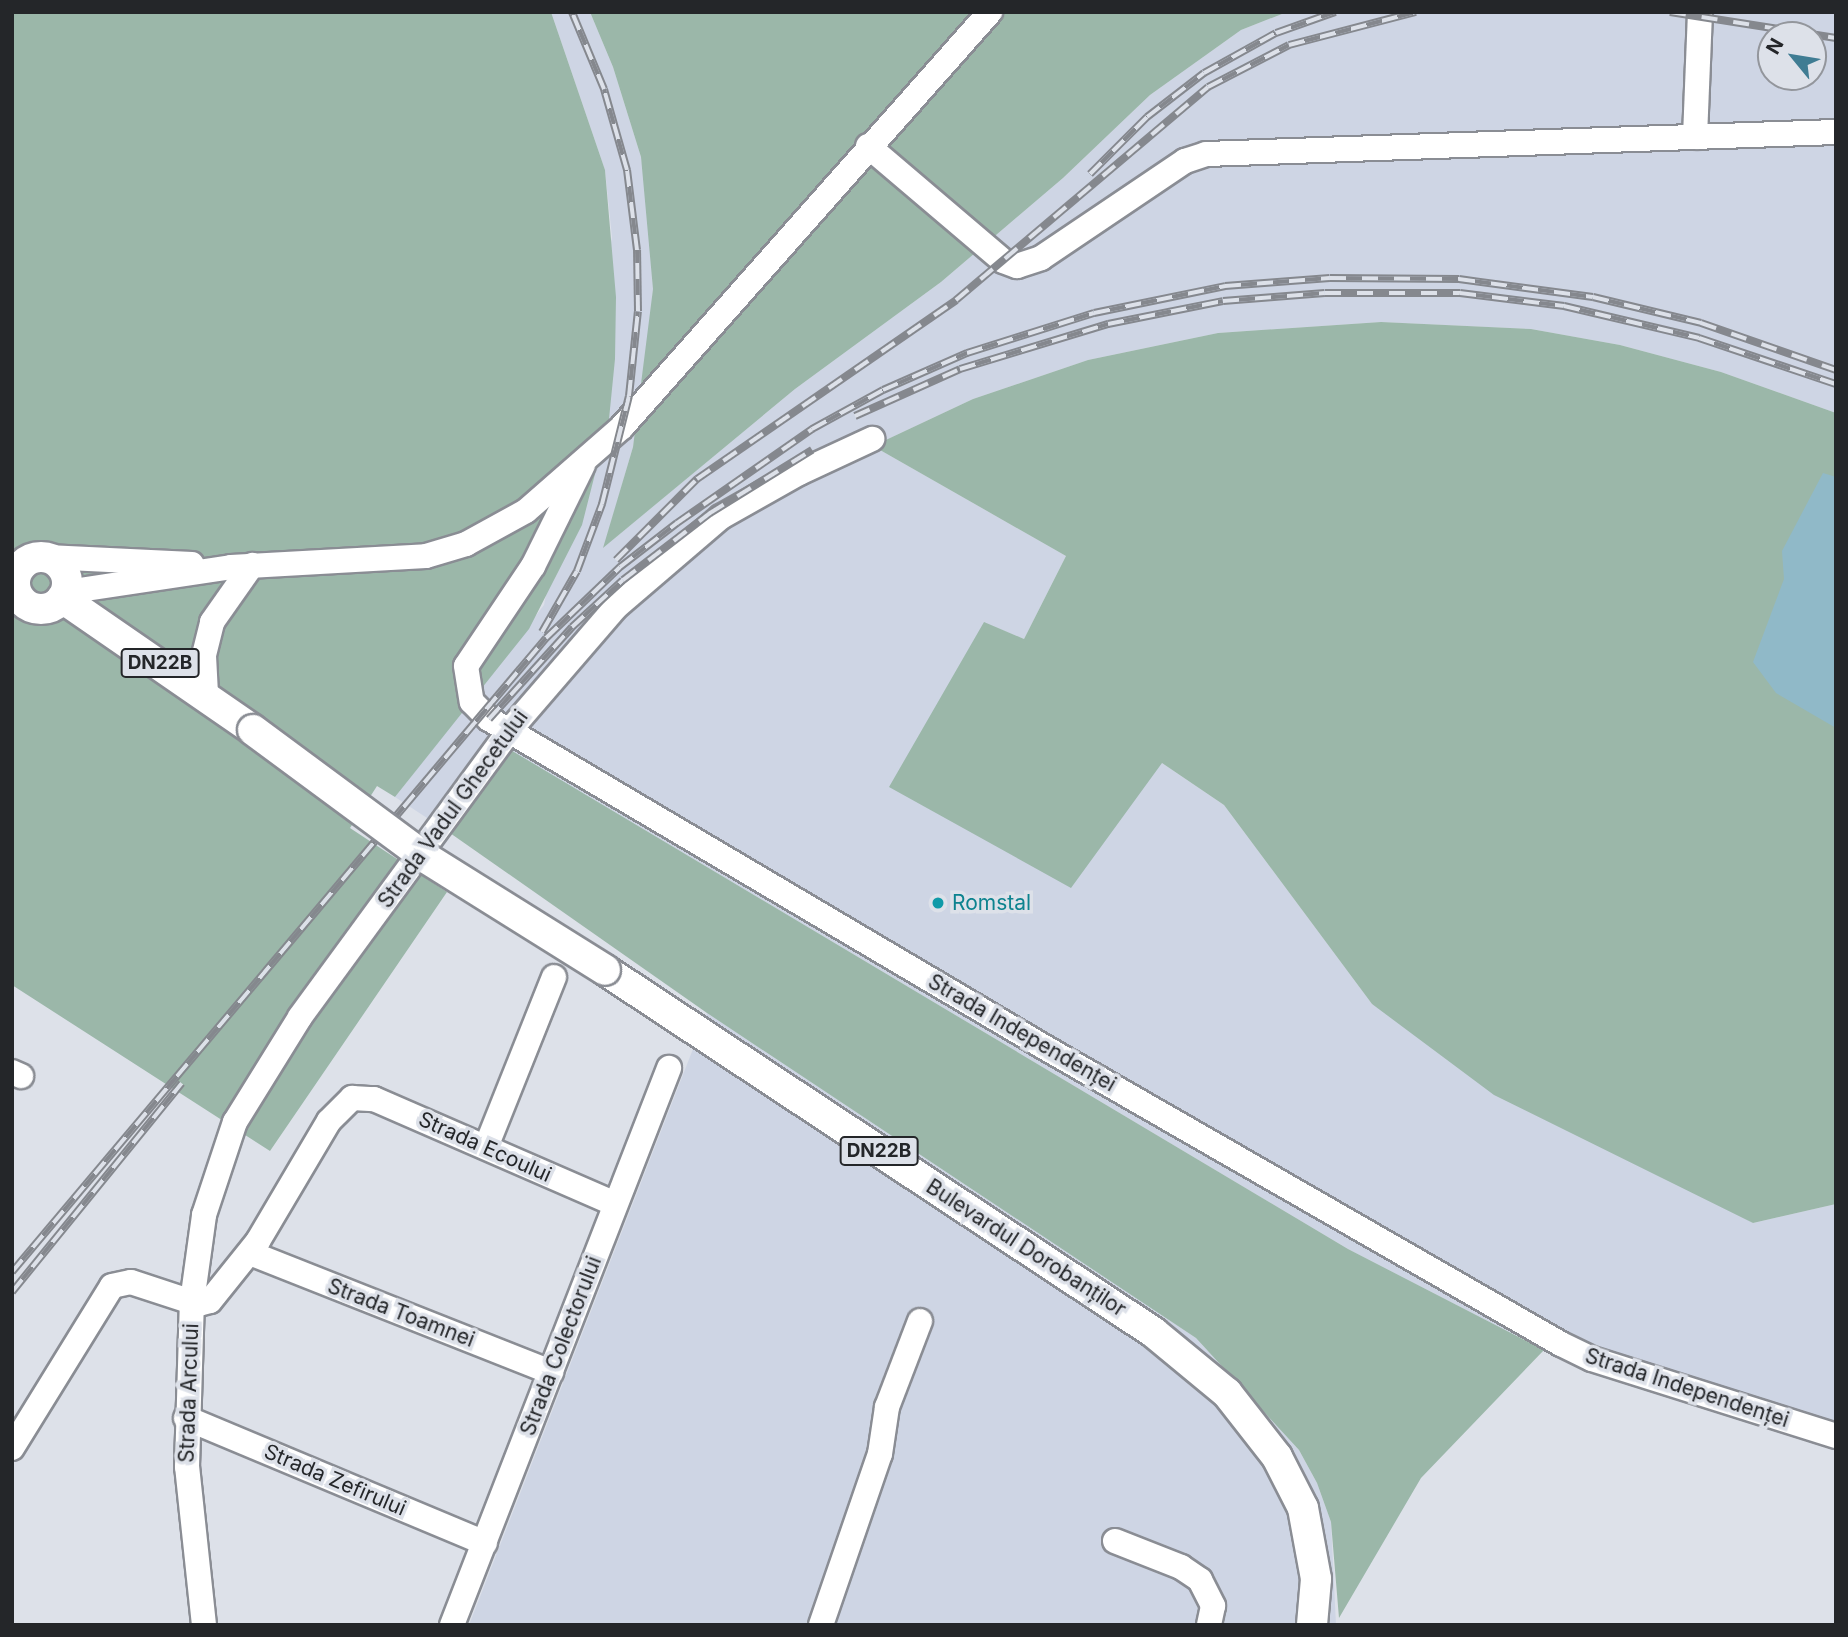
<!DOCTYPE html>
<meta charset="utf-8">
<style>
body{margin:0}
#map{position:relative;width:1848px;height:1637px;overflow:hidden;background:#dde1e9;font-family:Inter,sans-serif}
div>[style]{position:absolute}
.built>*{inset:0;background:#ced5e4}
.green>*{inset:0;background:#9bb7a9}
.water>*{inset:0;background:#90b9c8}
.roads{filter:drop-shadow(2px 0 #8a8d94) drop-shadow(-2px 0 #8a8d94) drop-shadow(0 2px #8a8d94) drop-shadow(0 -2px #8a8d94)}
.minor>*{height:24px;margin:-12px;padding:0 12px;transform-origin:12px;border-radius:12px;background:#fff}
.major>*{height:30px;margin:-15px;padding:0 15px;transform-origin:15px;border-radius:15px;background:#fff}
.major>.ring{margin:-15px;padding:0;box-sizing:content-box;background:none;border:30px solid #fff;border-radius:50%}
.rail>*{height:8px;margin-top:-4px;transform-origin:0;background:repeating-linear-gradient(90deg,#dde1e9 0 16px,#85888e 0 32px);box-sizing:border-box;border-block:2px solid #85888e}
.bridges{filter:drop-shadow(2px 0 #8a8d94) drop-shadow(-2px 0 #8a8d94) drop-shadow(0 2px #8a8d94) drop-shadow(0 -2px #8a8d94)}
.major-bridge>*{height:30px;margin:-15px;padding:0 15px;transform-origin:15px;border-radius:15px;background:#fff}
.dots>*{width:19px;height:19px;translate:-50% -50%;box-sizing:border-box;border:4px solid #dde1e9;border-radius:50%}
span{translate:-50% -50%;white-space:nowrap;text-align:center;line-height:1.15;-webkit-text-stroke:7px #dde1e9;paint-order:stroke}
.shield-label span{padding:2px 5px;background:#dde1e9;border:2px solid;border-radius:5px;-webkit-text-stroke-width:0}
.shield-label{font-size:19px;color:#242629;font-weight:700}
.street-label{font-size:21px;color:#242629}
.culture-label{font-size:21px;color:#0d838f}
.left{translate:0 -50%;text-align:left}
.frame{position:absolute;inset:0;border:14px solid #242629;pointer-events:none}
.north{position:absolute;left:1757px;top:21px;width:70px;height:70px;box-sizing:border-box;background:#dde1e9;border:2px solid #93969c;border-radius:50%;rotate:300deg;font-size:19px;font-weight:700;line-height:28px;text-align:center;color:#242629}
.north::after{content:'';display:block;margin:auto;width:24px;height:32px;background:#3f7c93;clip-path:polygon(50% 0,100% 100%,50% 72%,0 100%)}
</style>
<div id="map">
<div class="built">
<div style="clip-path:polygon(evenodd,551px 12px,590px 12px,613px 67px,641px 157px,651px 228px,653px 289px,648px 361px,633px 447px,604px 547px,795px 389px,941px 282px,1063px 178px,1150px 95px,1241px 30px,1287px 12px,1836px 12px,1836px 413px,1721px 372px,1620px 345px,1531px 329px,1381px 322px,1218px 333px,1088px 360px,973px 399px,873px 446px,1066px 556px,1024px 639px,984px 623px,890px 787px,1162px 763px,1224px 805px,1372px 1004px,1753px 1223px,1836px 1204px,1836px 1427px,1707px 1385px,1544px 1350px,1348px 1249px,509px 749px,450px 833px,395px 797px,544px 605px,612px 237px,605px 170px,551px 12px,1771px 35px,1813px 35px,1813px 77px,1771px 77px,1771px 35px)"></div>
<div style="clip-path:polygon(707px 1013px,1196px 1338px,1299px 1450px,1317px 1483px,1331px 1522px,1336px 1625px,469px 1625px)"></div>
</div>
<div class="green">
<div style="clip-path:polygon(12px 12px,551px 12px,605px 170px,616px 297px,615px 359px,609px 419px,582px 525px,529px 629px,395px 797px,377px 786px,350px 828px,447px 892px,270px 1151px,12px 985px)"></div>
<div style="clip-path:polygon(590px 12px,1287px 12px,1241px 30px,1150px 95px,1063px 178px,941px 282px,795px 389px,603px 548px,633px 447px,653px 289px,641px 157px,613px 67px)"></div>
<div style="clip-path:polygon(1381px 322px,1531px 329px,1620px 345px,1721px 372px,1836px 413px,1836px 1204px,1753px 1223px,1494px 1095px,1372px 1004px,1224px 805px,1162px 763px,1071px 888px,889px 787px,984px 622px,1024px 639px,1066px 556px,873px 446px,973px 399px,1088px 360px,1218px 333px)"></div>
<div style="clip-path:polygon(509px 749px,1348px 1249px,1544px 1350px,1421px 1478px,1339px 1618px,1331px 1522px,1317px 1483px,1299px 1450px,1196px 1338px,707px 1013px,450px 833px)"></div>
</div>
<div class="water">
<div style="clip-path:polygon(1823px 473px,1836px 477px,1836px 728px,1776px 693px,1753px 662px,1784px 579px,1782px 551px)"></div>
</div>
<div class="roads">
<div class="minor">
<div style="left:1695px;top:137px;width:125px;rotate:-87.7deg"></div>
<div style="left:868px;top:146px;width:177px;rotate:40.4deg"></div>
<div style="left:1003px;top:261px;width:15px;rotate:20deg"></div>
<div style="left:1017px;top:266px;width:25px;rotate:-18deg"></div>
<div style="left:1041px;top:258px;width:174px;rotate:-34deg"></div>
<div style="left:1185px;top:161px;width:22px;rotate:-18deg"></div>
<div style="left:1206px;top:154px;width:630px;rotate:-2deg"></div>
<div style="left:583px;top:465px;width:113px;rotate:116.3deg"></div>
<div style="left:533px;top:566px;width:120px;rotate:123.8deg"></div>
<div style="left:466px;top:666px;width:36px;rotate:81deg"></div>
<div style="left:472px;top:702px;width:24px;rotate:45deg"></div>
<div style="left:489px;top:719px;width:645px;rotate:30.58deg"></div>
<div style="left:1044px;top:1047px;width:596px;rotate:29.88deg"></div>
<div style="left:1561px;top:1344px;width:34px;rotate:26deg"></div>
<div style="left:1592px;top:1359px;width:256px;rotate:17.5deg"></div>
<div style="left:47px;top:557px;width:145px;rotate:2.8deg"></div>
<div style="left:66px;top:592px;width:167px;rotate:-8.6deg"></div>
<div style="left:231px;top:567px;width:195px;rotate:-3.2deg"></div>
<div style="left:426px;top:556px;width:42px;rotate:-16.7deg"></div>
<div style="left:466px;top:544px;width:68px;rotate:-28.8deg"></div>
<div style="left:526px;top:511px;width:128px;rotate:-41.2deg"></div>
<div style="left:622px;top:427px;width:555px;rotate:-48.44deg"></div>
<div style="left:206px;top:694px;width:39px;rotate:-93deg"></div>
<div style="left:204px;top:655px;width:34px;rotate:-76deg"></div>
<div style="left:212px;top:622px;width:70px;rotate:-54.9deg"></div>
<div style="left:12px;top:1072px;width:10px;rotate:24deg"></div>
<div style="left:486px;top:1147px;width:183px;rotate:-68.2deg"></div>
<div style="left:250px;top:1253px;width:324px;rotate:21.6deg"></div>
<div style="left:186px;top:1418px;width:324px;rotate:22.7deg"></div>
<div style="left:12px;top:1448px;width:190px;rotate:-58.3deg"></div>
<div style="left:112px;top:1286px;width:19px;rotate:-12deg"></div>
<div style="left:131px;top:1282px;width:71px;rotate:18.2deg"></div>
<div style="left:198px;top:1304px;width:12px;rotate:-14deg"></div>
<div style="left:210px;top:1301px;width:77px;rotate:-51.3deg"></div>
<div style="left:258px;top:1241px;width:139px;rotate:-59.4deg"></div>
<div style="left:329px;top:1121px;width:33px;rotate:-45deg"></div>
<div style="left:352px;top:1098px;width:22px;rotate:3deg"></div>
<div style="left:374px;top:1099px;width:263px;rotate:23.5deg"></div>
<div style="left:1115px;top:1541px;width:71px;rotate:21.5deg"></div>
<div style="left:1181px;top:1567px;width:23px;rotate:34deg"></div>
<div style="left:1200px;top:1580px;width:29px;rotate:63deg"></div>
<div style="left:1213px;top:1606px;width:19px;rotate:102deg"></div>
<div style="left:204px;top:1625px;width:159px;rotate:-96.1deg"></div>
<div style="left:187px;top:1467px;width:165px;rotate:-88.3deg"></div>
<div style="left:192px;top:1302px;width:88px;rotate:-82.1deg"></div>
<div style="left:204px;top:1215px;width:98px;rotate:-71.6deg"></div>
<div style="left:235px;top:1122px;width:123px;rotate:-58.2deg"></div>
<div style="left:300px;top:1017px;width:354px;rotate:-53.8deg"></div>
<div style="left:509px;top:731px;width:165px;rotate:-49.2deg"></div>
<div style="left:617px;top:606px;width:137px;rotate:-40.6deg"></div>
<div style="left:721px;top:517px;width:90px;rotate:-29.4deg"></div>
<div style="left:799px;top:473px;width:81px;rotate:-25deg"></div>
<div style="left:452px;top:1625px;width:598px;rotate:-68.71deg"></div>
<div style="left:821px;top:1625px;width:181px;rotate:-71deg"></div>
<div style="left:880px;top:1454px;width:48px;rotate:-81.5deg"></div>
<div style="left:887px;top:1407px;width:92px;rotate:-69deg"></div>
</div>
<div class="major">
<div class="ring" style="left:15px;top:557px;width:22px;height:22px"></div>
<div style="left:62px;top:598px;width:232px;rotate:34.6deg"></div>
<div style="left:605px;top:970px;width:657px;rotate:33.45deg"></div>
<div style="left:1153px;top:1332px;width:96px;rotate:39.5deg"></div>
<div style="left:1227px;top:1393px;width:81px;rotate:52deg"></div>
<div style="left:1277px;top:1457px;width:57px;rotate:63deg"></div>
<div style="left:1303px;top:1508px;width:72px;rotate:79.6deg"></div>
<div style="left:1316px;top:1579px;width:46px;rotate:95deg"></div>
</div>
</div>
<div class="rail">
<div style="left:1670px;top:12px;width:168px;rotate:8.9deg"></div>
<div style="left:1090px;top:174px;width:81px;rotate:-45deg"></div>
<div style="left:1147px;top:117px;width:72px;rotate:-37.7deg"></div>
<div style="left:1204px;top:73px;width:82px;rotate:-29.1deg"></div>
<div style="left:1276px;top:33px;width:63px;rotate:-19.6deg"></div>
<div style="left:855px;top:416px;width:115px;rotate:-24.1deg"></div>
<div style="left:960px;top:369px;width:155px;rotate:-16.9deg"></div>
<div style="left:1108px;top:324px;width:117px;rotate:-11.3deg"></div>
<div style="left:1223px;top:301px;width:102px;rotate:-4.5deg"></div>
<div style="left:1325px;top:293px;width:135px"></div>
<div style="left:1460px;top:293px;width:105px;rotate:7.1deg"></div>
<div style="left:1564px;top:306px;width:139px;rotate:13.3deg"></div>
<div style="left:1699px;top:338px;width:145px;rotate:18.6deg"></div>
<div style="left:616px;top:560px;width:115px;rotate:-45deg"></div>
<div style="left:697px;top:479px;width:315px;rotate:-34.6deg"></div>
<div style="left:956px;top:300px;width:330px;rotate:-40.2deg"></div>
<div style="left:1208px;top:87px;width:91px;rotate:-27.4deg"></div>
<div style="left:1289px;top:45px;width:131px;rotate:-14.6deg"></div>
<div style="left:542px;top:632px;width:70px;rotate:-60.2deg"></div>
<div style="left:577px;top:571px;width:72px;rotate:-69.5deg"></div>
<div style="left:602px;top:504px;width:111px;rotate:-76deg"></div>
<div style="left:629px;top:396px;width:85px;rotate:-84deg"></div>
<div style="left:638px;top:311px;width:61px;rotate:-90.9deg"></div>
<div style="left:637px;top:250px;width:81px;rotate:-97.1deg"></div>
<div style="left:627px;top:170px;width:84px;rotate:-105.9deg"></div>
<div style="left:604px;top:89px;width:83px;rotate:-112.6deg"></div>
<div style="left:489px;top:719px;width:124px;rotate:-47.9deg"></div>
<div style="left:572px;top:627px;width:69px;rotate:-42.7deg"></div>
<div style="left:623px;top:580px;width:110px;rotate:-37.6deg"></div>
<div style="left:710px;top:513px;width:120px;rotate:-31.7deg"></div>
<div style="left:12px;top:1272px;width:829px;rotate:-49.89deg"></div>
<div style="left:546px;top:638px;width:103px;rotate:-43.8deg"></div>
<div style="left:620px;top:567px;width:72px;rotate:-37.7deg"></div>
<div style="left:677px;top:523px;width:165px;rotate:-34.8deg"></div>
<div style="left:812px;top:429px;width:81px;rotate:-28.8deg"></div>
<div style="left:883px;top:390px;width:92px;rotate:-23.8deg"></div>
<div style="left:967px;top:353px;width:133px;rotate:-17.5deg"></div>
<div style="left:1094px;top:313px;width:134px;rotate:-11.6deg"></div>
<div style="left:1225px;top:286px;width:105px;rotate:-4.4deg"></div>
<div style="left:1330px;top:278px;width:129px;rotate:0.4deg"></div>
<div style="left:1459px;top:279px;width:135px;rotate:7.7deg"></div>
<div style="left:1593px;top:297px;width:111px;rotate:13.5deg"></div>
<div style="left:1701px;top:323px;width:143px;rotate:19.2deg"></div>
<div style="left:12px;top:1292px;width:269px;rotate:-50.9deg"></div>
</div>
<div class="bridges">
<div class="major-bridge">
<div style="left:253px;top:730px;width:215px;rotate:36.5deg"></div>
<div style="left:426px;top:858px;width:211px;rotate:32deg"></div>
</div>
</div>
<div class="dots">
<div style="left:938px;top:903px;background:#0f9aa8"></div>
</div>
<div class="shield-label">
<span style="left:160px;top:663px">DN22B</span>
<span style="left:879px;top:1151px">DN22B</span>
</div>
<div class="street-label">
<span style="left:453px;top:809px;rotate:-54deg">Strada Vadul Ghecetului</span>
<span style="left:1022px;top:1033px;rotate:30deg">Strada Independenței</span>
<span style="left:485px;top:1147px;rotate:24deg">Strada Ecoului</span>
<span style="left:1026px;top:1248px;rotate:33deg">Bulevardul Dorobanților</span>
<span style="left:401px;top:1313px;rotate:21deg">Strada Toamnei</span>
<span style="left:561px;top:1346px;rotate:-69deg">Strada Colectorului</span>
<span style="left:1687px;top:1388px;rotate:18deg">Strada Independenței</span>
<span style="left:189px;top:1393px;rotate:-88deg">Strada Arcului</span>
<span style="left:335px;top:1480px;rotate:23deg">Strada Zefirului</span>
</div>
<div class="culture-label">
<span class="left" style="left:952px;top:903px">Romstal</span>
</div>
<div class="frame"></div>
<div class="north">N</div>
</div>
